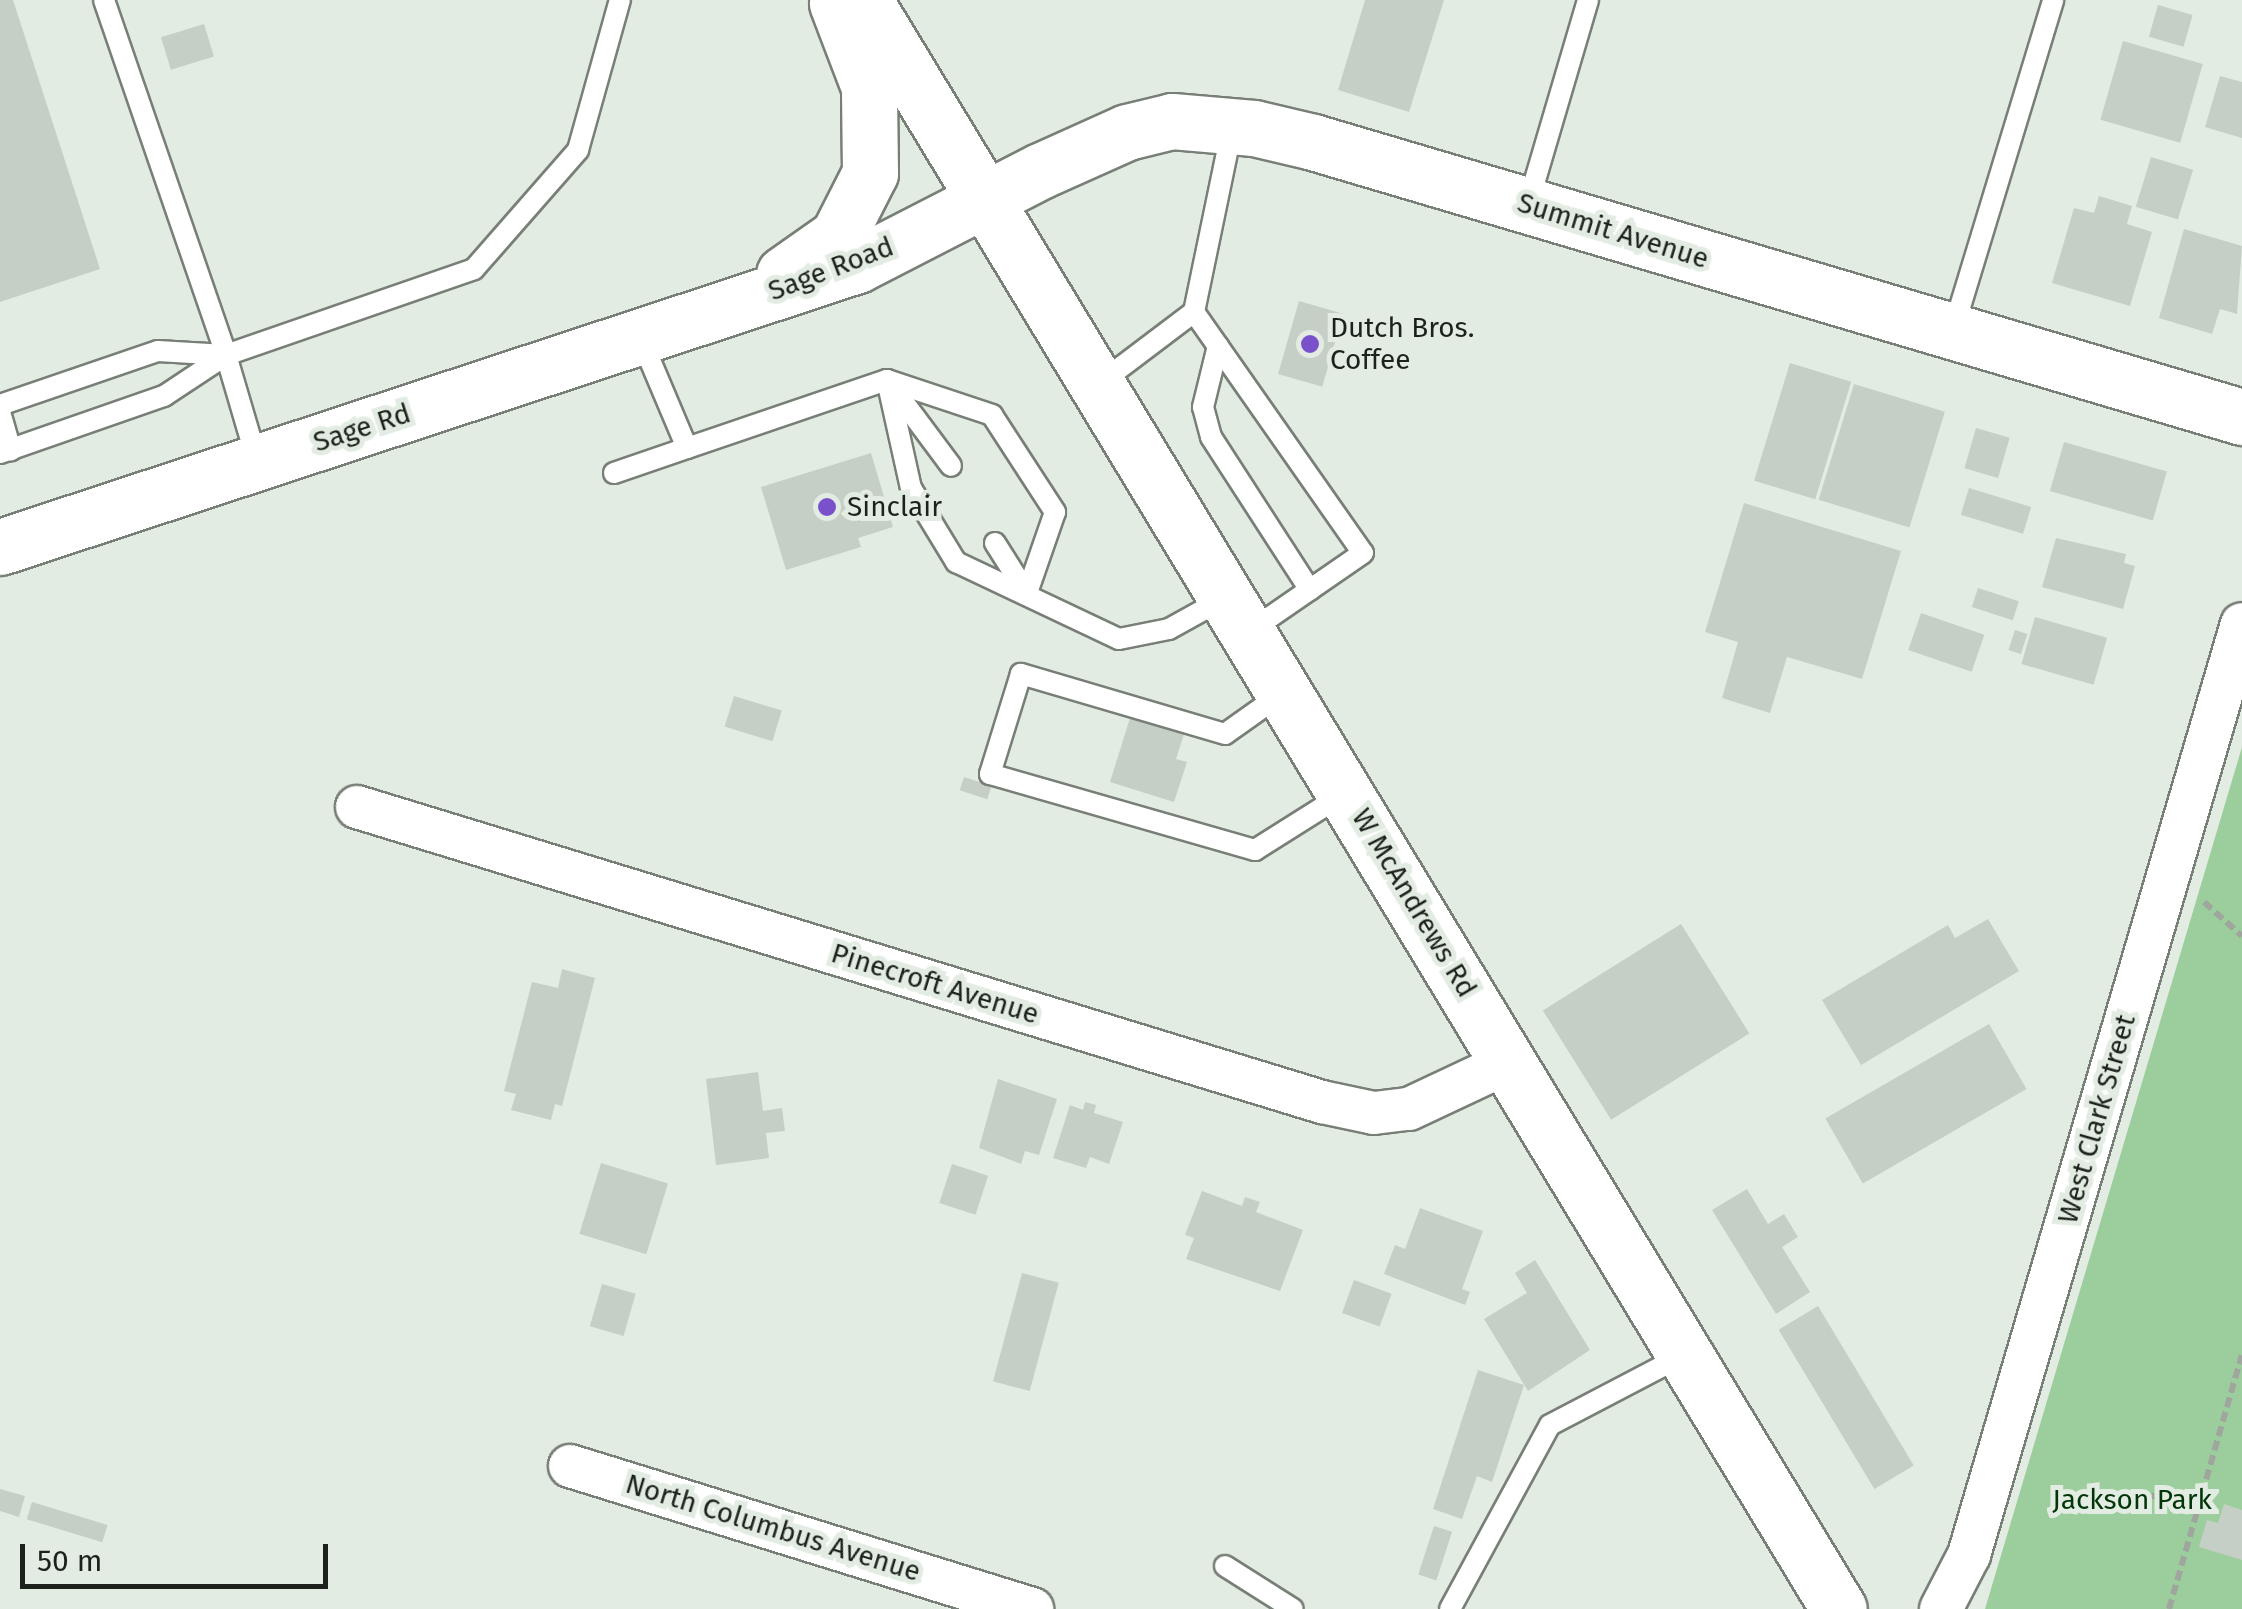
<!DOCTYPE html>
<style>
body{margin:0}
#map{position:relative;width:2242px;height:1609px;overflow:hidden;background:#e3ece2;font-family:"Fira Sans",sans-serif}
div>[style]{position:absolute}
.green>*{inset:0;background:#9ccd9c}
.building>*{inset:0;background:#c6cfc5;transform-origin:0 0}
.path>*{height:6px;margin-top:-3px;transform-origin:0;background:repeating-linear-gradient(90deg,#9fa69e 0 10px,transparent 0 15px)}
.roads{filter:drop-shadow(2px 0 #777f76) drop-shadow(-2px 0 #777f76) drop-shadow(0 2px #777f76) drop-shadow(0 -2px #777f76)}
.lane>*{height:20px;margin:-10px;padding:0 10px;transform-origin:10px;border-radius:10px;background:#fff}
.street>*{height:42px;margin:-21px;padding:0 21px;transform-origin:21px;border-radius:21px;background:#fff}
.secondary>*{height:55px;margin:-27.5px;padding:0 27.5px;transform-origin:27.5px;border-radius:27.5px;background:#fff}
.dots>*{width:28px;height:28px;translate:-50% -50%;box-sizing:border-box;border:5px solid #e3ece2;border-radius:50%}
span{translate:-50% -50%;white-space:nowrap;text-align:center;line-height:1.15;-webkit-text-stroke:10px #e3ece2;paint-order:stroke}
.street-label{font-size:28px;color:#1d211d}
.poi-label{font-size:28px;color:#1d211d}
.left{translate:0 -50%;text-align:left}
.park-label{font-size:28px;color:#023508}
.scale{position:absolute;left:20px;top:1544px;width:308px;height:45px;box-sizing:border-box;border:5px solid #1d211d;border-top:0;padding-left:12px;font-size:30px;line-height:35px;white-space:nowrap;color:#1d211d;-webkit-text-stroke:8px #e3ece2;paint-order:stroke}
</style>
<div id="map">
<div class="green">
<div style="clip-path:polygon(2242px 747px,2242px 1609px,1985px 1609px)"></div>
</div>
<div class="building">
<div style="clip-path:polygon(0 0,13px 0,100px 269px,0 302px)"></div>
<div style="clip-path:polygon(1365px 0,1444px 0,1409px 112px,1338px 90px)"></div>
<div style="left:2158px;top:5px;width:36px;height:33px;rotate:16deg"></div>
<div style="left:204px;top:24px;width:34px;height:45px;rotate:73deg"></div>
<div style="left:2123px;top:41px;width:83px;height:82px;rotate:16deg"></div>
<div style="clip-path:polygon(2220px 76px,2242px 82px,2242px 138px,2205px 127px)"></div>
<div style="left:2151px;top:157px;width:44px;height:52px;rotate:17deg"></div>
<div style="clip-path:polygon(2099px 196px,2132px 206px,2127px 224px,2152px 232px,2130px 306px,2052px 283px,2074px 208px,2094px 213px)"></div>
<div style="clip-path:polygon(2184px 229px,2242px 246px,2237px 314px,2220px 309px,2212px 334px,2159px 318px)"></div>
<div style="left:1299px;top:301px;width:46px;height:76px;rotate:16deg"></div>
<div style="left:1790px;top:363px;width:64px;height:123px;rotate:17deg"></div>
<div style="left:1854px;top:384px;width:95px;height:121px;rotate:17deg"></div>
<div style="left:1976px;top:428px;width:35px;height:42px;rotate:16deg"></div>
<div style="left:2064px;top:442px;width:107px;height:51px;rotate:16deg"></div>
<div style="clip-path:polygon(871px 453px,893px 527px,858px 538px,861px 547px,786px 570px,761px 487px)"></div>
<div style="left:1969px;top:488px;width:65px;height:28px;rotate:17deg"></div>
<div style="clip-path:polygon(1744px 503px,1901px 551px,1862px 679px,1787px 657px,1770px 713px,1722px 698px,1738px 642px,1705px 632px)"></div>
<div style="clip-path:polygon(2056px 538px,2126px 554px,2124px 563px,2135px 566px,2123px 609px,2042px 587px)"></div>
<div style="left:1978px;top:588px;width:43px;height:20px;rotate:18deg"></div>
<div style="left:1921px;top:613px;width:67px;height:39px;rotate:19deg"></div>
<div style="left:2035px;top:617px;width:75px;height:49px;rotate:16deg"></div>
<div style="left:2015px;top:630px;width:13px;height:21px;rotate:18deg"></div>
<div style="left:734px;top:696px;width:50px;height:32px;rotate:17deg"></div>
<div style="clip-path:polygon(1130px 718px,1184px 734px,1176px 759px,1187px 762px,1174px 802px,1110px 782px)"></div>
<div style="left:964px;top:777px;width:29px;height:14px;rotate:18deg"></div>
<div style="clip-path:polygon(1988px 919px,2019px 971px,1861px 1065px,1822px 1000px,1948px 925px,1955px 938px)"></div>
<div style="left:1681px;top:924px;width:129px;height:163px;rotate:58deg"></div>
<div style="clip-path:polygon(562px 969px,595px 978px,562px 1106px,555px 1104px,551px 1120px,511px 1110px,516px 1094px,504px 1091px,532px 982px,558px 988px)"></div>
<div style="left:1989px;top:1024px;width:75px;height:189px;rotate:60deg"></div>
<div style="clip-path:polygon(758px 1072px,763px 1111px,782px 1108px,785px 1131px,766px 1133px,769px 1158px,716px 1165px,706px 1079px)"></div>
<div style="clip-path:polygon(998px 1079px,1057px 1099px,1039px 1155px,1025px 1151px,1021px 1164px,979px 1148px)"></div>
<div style="clip-path:polygon(1085px 1102px,1096px 1105px,1094px 1113px,1123px 1122px,1109px 1164px,1090px 1157px,1086px 1168px,1053px 1158px,1070px 1105px,1083px 1110px)"></div>
<div style="left:601px;top:1163px;width:70px;height:74px;rotate:17deg"></div>
<div style="left:952px;top:1164px;width:38px;height:41px;rotate:18deg"></div>
<div style="clip-path:polygon(1747px 1189px,1768px 1224px,1784px 1214px,1798px 1237px,1782px 1247px,1810px 1292px,1776px 1314px,1712px 1210px)"></div>
<div style="clip-path:polygon(1202px 1191px,1242px 1206px,1245px 1197px,1260px 1202px,1256px 1212px,1303px 1230px,1280px 1291px,1186px 1259px,1194px 1238px,1185px 1235px)"></div>
<div style="clip-path:polygon(1420px 1208px,1483px 1231px,1462px 1289px,1470px 1292px,1465px 1305px,1384px 1274px,1395px 1245px,1405px 1249px)"></div>
<div style="clip-path:polygon(1535px 1260px,1590px 1350px,1528px 1391px,1484px 1319px,1527px 1293px,1515px 1273px)"></div>
<div style="left:1022px;top:1273px;width:38px;height:112px;rotate:15deg"></div>
<div style="left:1354px;top:1280px;width:40px;height:35px;rotate:20deg"></div>
<div style="left:602px;top:1284px;width:35px;height:44px;rotate:16deg"></div>
<div style="left:1818px;top:1306px;width:186px;height:46px;rotate:59deg"></div>
<div style="clip-path:polygon(1478px 1370px,1524px 1385px,1492px 1482px,1477px 1476px,1462px 1519px,1433px 1509px)"></div>
<div style="clip-path:polygon(0 1489px,25px 1496px,19px 1517px,0 1511px)"></div>
<div style="left:32px;top:1502px;width:79px;height:18px;rotate:17deg"></div>
<div style="clip-path:polygon(2224px 1504px,2242px 1510px,2242px 1560px,2199px 1547px,2207px 1520px,2218px 1523px)"></div>
<div style="left:1434px;top:1526px;width:19px;height:51px;rotate:18deg"></div>
</div>
<div class="path">
<div style="left:2204px;top:902px;width:51px;rotate:41.8deg"></div>
<div style="left:2137px;top:1492px;width:63px;rotate:13.8deg"></div>
<div style="left:2169px;top:1609px;width:264px;rotate:-74deg"></div>
</div>
<div class="roads">
<div class="lane">
<div style="left:104px;top:0;width:375px;rotate:71deg"></div>
<div style="left:1528px;top:204px;width:213px;rotate:-73.6deg"></div>
<div style="left:1194px;top:312px;width:294px;rotate:55deg"></div>
<div style="left:1363px;top:553px;width:137px;rotate:145.4deg"></div>
<div style="left:1953px;top:330px;width:345px;rotate:-73.1deg"></div>
<div style="left:641px;top:339px;width:118px;rotate:67.1deg"></div>
<div style="left:687px;top:448px;width:211px;rotate:-18.8deg"></div>
<div style="left:887px;top:380px;width:107px;rotate:53.3deg"></div>
<div style="left:1218px;top:346px;width:63px;rotate:103.8deg"></div>
<div style="left:1203px;top:407px;width:31px;rotate:75deg"></div>
<div style="left:1211px;top:437px;width:182px;rotate:57.1deg"></div>
<div style="left:887px;top:380px;width:111px;rotate:77.5deg"></div>
<div style="left:911px;top:488px;width:87px;rotate:58.7deg"></div>
<div style="left:956px;top:562px;width:180px;rotate:25.3deg"></div>
<div style="left:1119px;top:639px;width:51px;rotate:-11.3deg"></div>
<div style="left:1169px;top:629px;width:64px;rotate:-29deg"></div>
<div style="left:887px;top:380px;width:111px;rotate:18.4deg"></div>
<div style="left:992px;top:415px;width:116px;rotate:57deg"></div>
<div style="left:1055px;top:512px;width:86px;rotate:109.1deg"></div>
<div style="left:1100px;top:383px;width:118px;rotate:-37.1deg"></div>
<div style="left:1194px;top:312px;width:188px;rotate:-78.3deg"></div>
<div style="left:0;top:405px;width:167px;rotate:-18.9deg"></div>
<div style="left:158px;top:351px;width:68px;rotate:3.4deg"></div>
<div style="left:226px;top:355px;width:262px;rotate:-19.1deg"></div>
<div style="left:474px;top:269px;width:158px;rotate:-48.8deg"></div>
<div style="left:578px;top:150px;width:156px;rotate:-74.4deg"></div>
<div style="left:0;top:412px;width:40px;rotate:74deg"></div>
<div style="left:0;top:453px;width:174px;rotate:-19.2deg"></div>
<div style="left:164px;top:396px;width:74px;rotate:-33.5deg"></div>
<div style="left:226px;top:355px;width:109px;rotate:73.6deg"></div>
<div style="left:614px;top:473px;width:77px;rotate:-18.9deg"></div>
<div style="left:995px;top:543px;width:58px;rotate:57.7deg"></div>
<div style="left:1280px;top:695px;width:67px;rotate:144.7deg"></div>
<div style="left:1225px;top:734px;width:213px;rotate:-163.6deg"></div>
<div style="left:1021px;top:674px;width:105px;rotate:107.2deg"></div>
<div style="left:990px;top:774px;width:276px;rotate:16deg"></div>
<div style="left:1255px;top:850px;width:105px;rotate:-32.2deg"></div>
<div style="left:1225px;top:1566px;width:80px;rotate:32.3deg"></div>
<div style="left:1450px;top:1609px;width:209px;rotate:-61.5deg"></div>
<div style="left:1550px;top:1425px;width:151px;rotate:-27.6deg"></div>
</div>
<div class="street">
<div style="left:357px;top:807px;width:1009px;rotate:17deg"></div>
<div style="left:1322px;top:1102px;width:53px;rotate:11.9deg"></div>
<div style="left:1374px;top:1113px;width:35px;rotate:-7deg"></div>
<div style="left:1409px;top:1109px;width:110px;rotate:-25.2deg"></div>
<div style="left:570px;top:1466px;width:484px;rotate:17.2deg"></div>
<div style="left:1941px;top:1609px;width:61px;rotate:-62.6deg"></div>
<div style="left:1969px;top:1555px;width:970px;rotate:-73.66deg"></div>
</div>
<div class="secondary">
<div style="left:864px;top:0;width:1881px;rotate:58.79deg"></div>
<div style="left:784px;top:274px;width:66px;rotate:-35.1deg"></div>
<div style="left:838px;top:236px;width:71px;rotate:-63.1deg"></div>
<div style="left:870px;top:173px;width:86px;rotate:-90.7deg"></div>
<div style="left:869px;top:87px;width:90px;rotate:-110.9deg"></div>
<div style="left:0;top:547px;width:902px;rotate:-18.21deg"></div>
<div style="left:857px;top:265px;width:206px;rotate:-27.2deg"></div>
<div style="left:1040px;top:171px;width:95px;rotate:-24.1deg"></div>
<div style="left:1127px;top:132px;width:46px;rotate:-13.7deg"></div>
<div style="left:1172px;top:121px;width:82px;rotate:4.9deg"></div>
<div style="left:1254px;top:128px;width:61px;rotate:13.3deg"></div>
<div style="left:1313px;top:142px;width:969px;rotate:16.49deg"></div>
</div>
</div>
<div class="dots">
<div style="left:1310px;top:344px;background:#7952cb"></div>
<div style="left:827px;top:507px;background:#7952cb"></div>
</div>
<div class="street-label">
<span style="left:1613px;top:231px;rotate:17deg">Summit Avenue</span>
<span style="left:831px;top:269px;rotate:-21deg">Sage Road</span>
<span style="left:362px;top:428px;rotate:-18deg">Sage Rd</span>
<span style="left:1414px;top:903px;rotate:59deg">W McAndrews Rd</span>
<span style="left:935px;top:984px;rotate:17deg">Pinecroft Avenue</span>
<span style="left:2097px;top:1119px;rotate:-74deg">West Clark Street</span>
<span style="left:773px;top:1528px;rotate:17deg">North Columbus Avenue</span>
</div>
<div class="poi-label">
<span class="left" style="left:1330px;top:344px">Dutch Bros.<br>Coffee</span>
<span class="left" style="left:847px;top:507px">Sinclair</span>
</div>
<div class="park-label">
<span style="left:2132px;top:1500px">Jackson Park</span>
</div>
<div class="scale">50 m</div>
</div>
